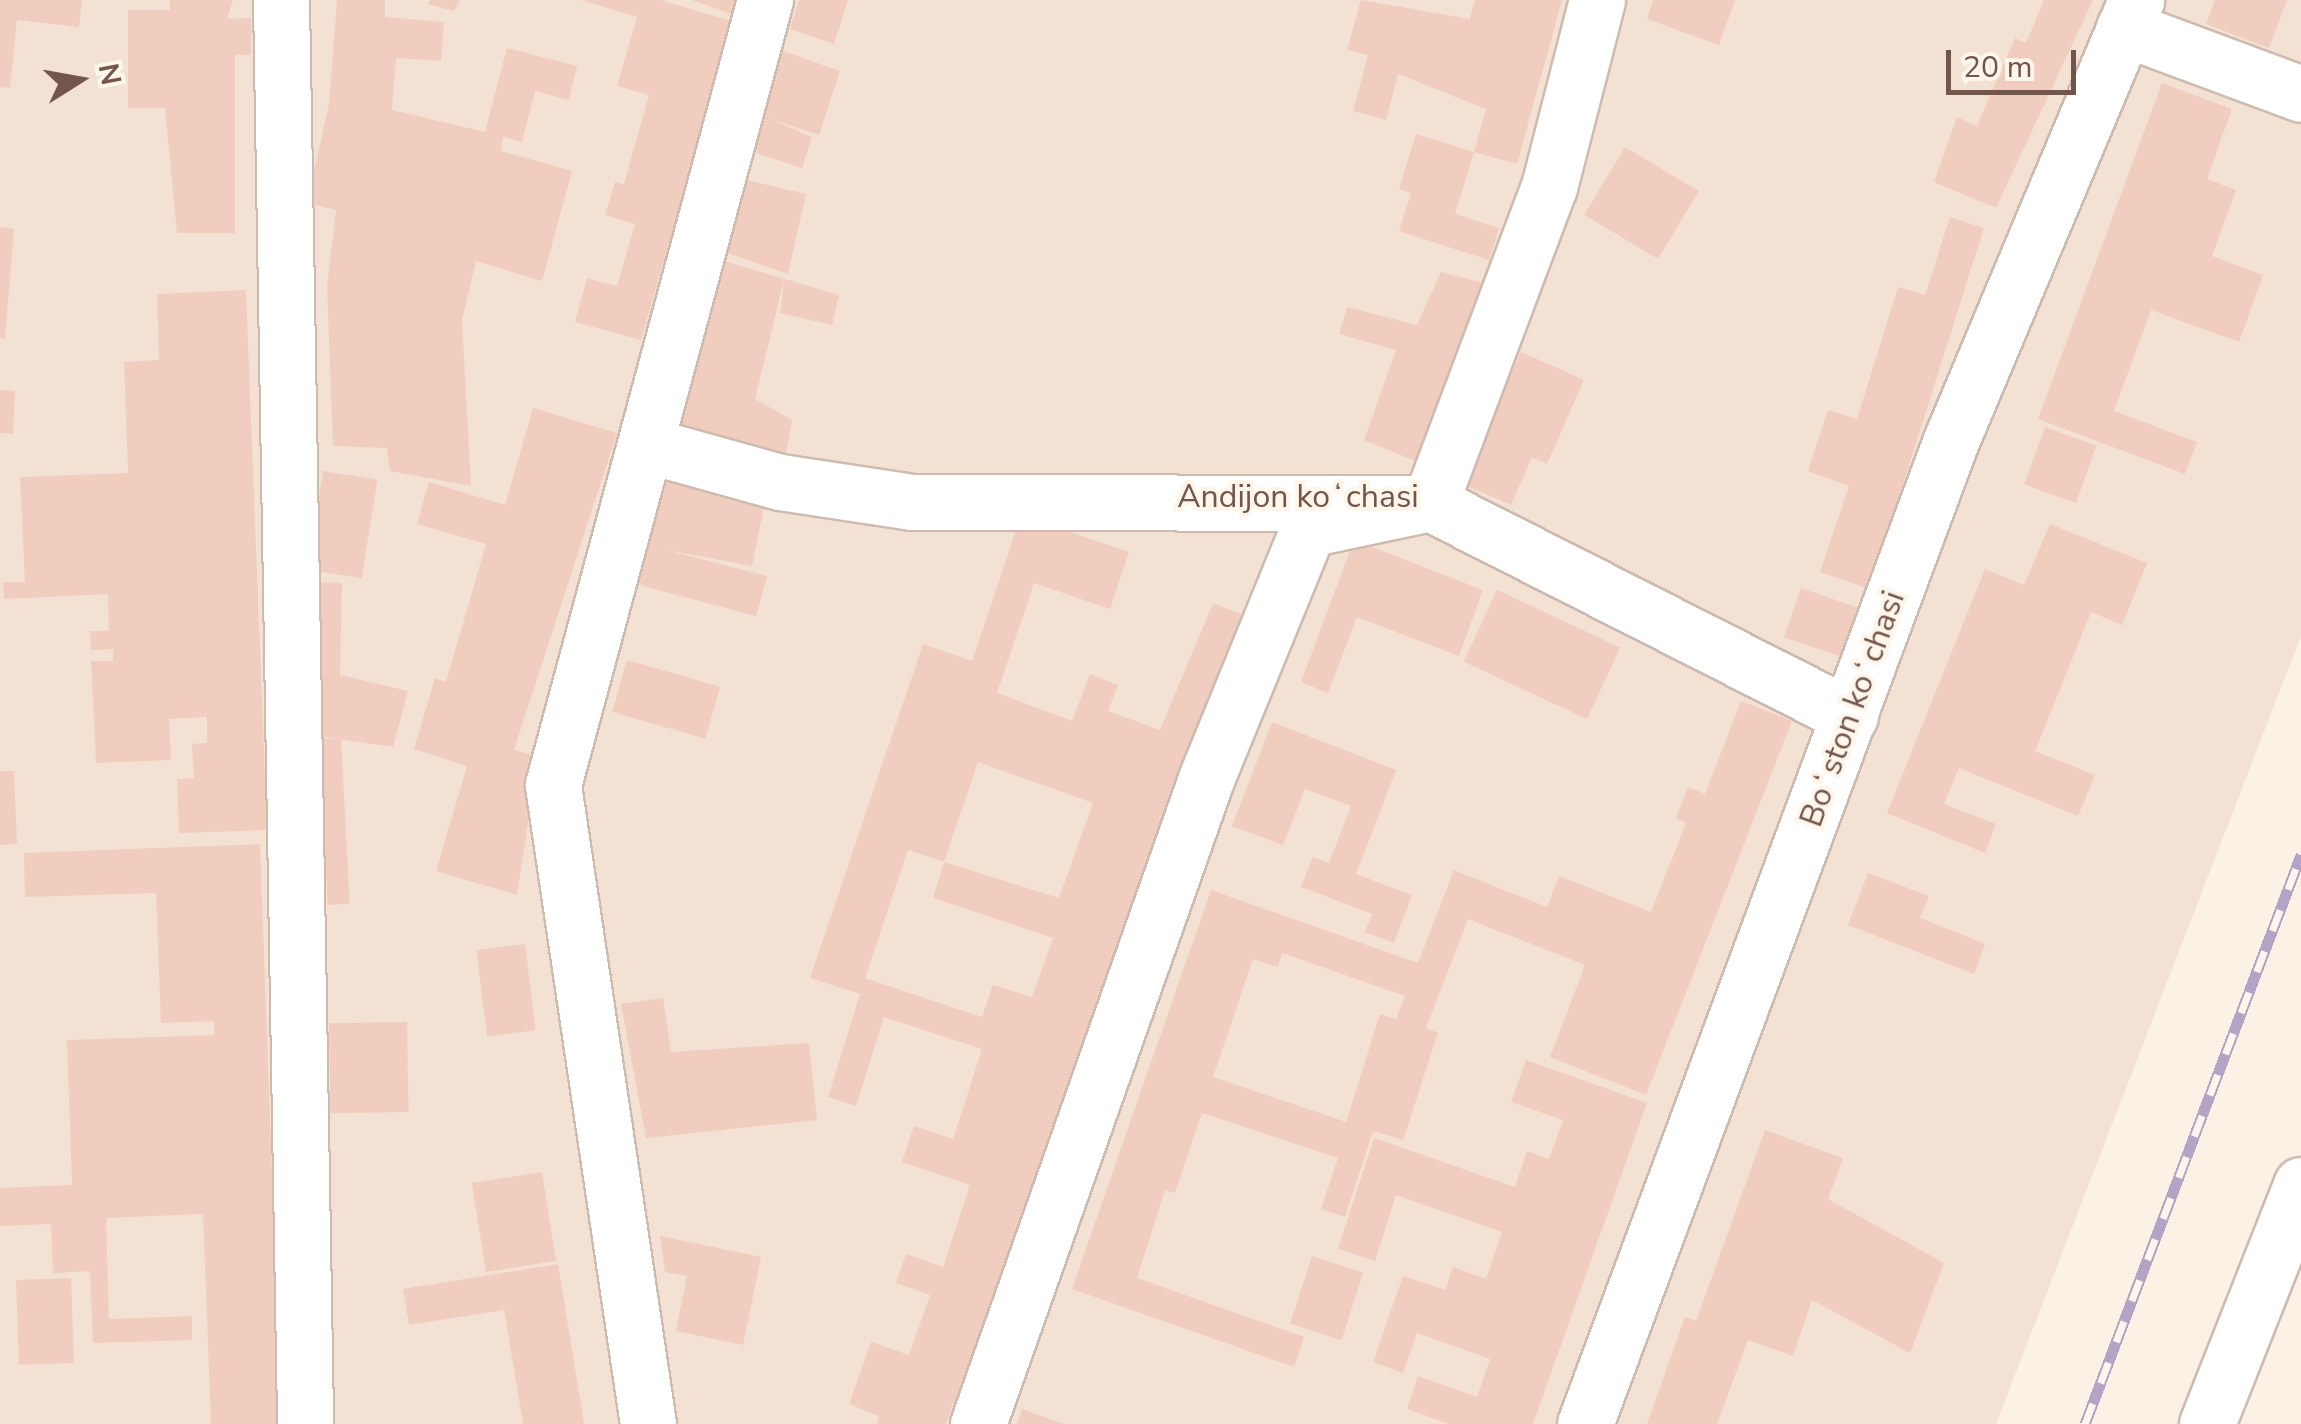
<!DOCTYPE html>
<meta charset="utf-8">
<style>
body{margin:0}
#map{position:relative;width:2301px;height:1424px;overflow:hidden;background:#fbf1e5;font-family:"Nunito Sans",sans-serif}
div>[style]{position:absolute}
.residential>*{inset:0;background:#f3e2d4}
.building>*{inset:0;background:#f0cdbe;transform-origin:0 0}
.roads{filter:drop-shadow(2px 0 #cfbaaf) drop-shadow(-2px 0 #cfbaaf) drop-shadow(0 2px #cfbaaf) drop-shadow(0 -2px #cfbaaf)}
.minor>*{height:55px;margin:-27.5px;padding:0 27.5px;transform-origin:27.5px;border-radius:27.5px;background:#fff}
.rail>*{height:11px;margin-top:-5.5px;transform-origin:0;background:repeating-linear-gradient(90deg,#fef5eb 0 22px,#b3a4c5 0 44px);box-sizing:border-box;border-block:2px solid #b3a4c5}
span{translate:-50% -50%;white-space:nowrap;text-align:center;line-height:1.15;-webkit-text-stroke:8px #fef5eb;paint-order:stroke}
.street-label{font-size:32px;color:#73564b}
.north{position:absolute;left:30px;top:30px;width:100px;height:100px;-webkit-text-stroke:8px #fef5eb;paint-order:stroke;rotate:79deg;font-size:28px;font-weight:700;line-height:40px;text-align:center;color:#73564b}
.north::after{content:'';display:block;margin:auto;width:35px;height:45px;background:#73564b;clip-path:polygon(50% 0,100% 100%,50% 72%,0 100%)}
.scale{position:absolute;left:1946px;top:50px;width:130px;height:45px;box-sizing:border-box;border:5px solid #73564b;border-top:0;padding-left:12px;font-size:30px;line-height:35px;white-space:nowrap;color:#73564b;-webkit-text-stroke:8px #fef5eb;paint-order:stroke}
</style>
<div id="map">
<div class="residential">
<div style="clip-path:polygon(0 0,2301px 0,2301px 636px,1996px 1424px,0 1424px)"></div>
</div>
<div class="building">
<div style="clip-path:polygon(0 0,82px 0,79px 27px,17px 20px,10px 88px,0 87px)"></div>
<div style="clip-path:polygon(170px 0,233px 0,227px 19px,251px 18px,251px 55px,235px 55px,235px 233px,177px 233px,165px 108px,128px 108px,128px 10px,170px 10px)"></div>
<div style="clip-path:polygon(337px 0,385px 0,385px 17px,444px 22px,441px 61px,396px 58px,392px 110px,485px 132px,507px 48px,577px 66px,569px 100px,535px 91px,522px 142px,503px 137px,501px 151px,572px 171px,542px 281px,476px 261px,462px 320px,471px 486px,390px 471px,387px 448px,333px 446px,327px 287px,336px 210px,307px 203px,329px 104px)"></div>
<div style="clip-path:polygon(460px 0,454px 11px,428px 4px,430px 0)"></div>
<div style="clip-path:polygon(581px 0,660px 0,732px 21px,641px 340px,575px 322px,587px 278px,617px 286px,635px 224px,605px 215px,615px 182px,624px 184px,649px 95px,617px 86px,637px 17px)"></div>
<div style="clip-path:polygon(692px 0,737px 0,731px 14px)"></div>
<div style="clip-path:polygon(799px 0,848px 0,834px 44px,790px 29px)"></div>
<div style="clip-path:polygon(1361px 0,1470px 19px,1475px 0,1562px 0,1517px 164px,1474px 152px,1455px 214px,1499px 228px,1489px 260px,1399px 231px,1411px 193px,1399px 189px,1416px 134px,1474px 152px,1486px 109px,1398px 74px,1386px 120px,1353px 111px,1368px 55px,1347px 50px)"></div>
<div style="clip-path:polygon(1653px 0,1735px 0,1719px 45px,1647px 19px)"></div>
<div style="clip-path:polygon(2044px 0,2093px 0,1996px 208px,1934px 182px,1957px 117px,1977px 126px,2015px 38px,2026px 43px)"></div>
<div style="clip-path:polygon(2215px 0,2287px 0,2269px 48px,2206px 24px)"></div>
<div style="clip-path:polygon(783px 51px,840px 71px,819px 135px,768px 118px,812px 137px,802px 168px,744px 149px)"></div>
<div style="clip-path:polygon(2162px 83px,2232px 109px,2207px 179px,2236px 190px,2212px 256px,2263px 275px,2239px 342px,2151px 310px,2114px 411px,2197px 442px,2185px 474px,2038px 419px)"></div>
<div style="left:1625px;top:147px;width:86px;height:79px;rotate:31deg"></div>
<div style="clip-path:polygon(742px 179px,806px 194px,788px 274px,719px 250px)"></div>
<div style="clip-path:polygon(1950px 217px,1984px 228px,1870px 589px,1820px 572px,1849px 486px,1808px 471px,1828px 410px,1857px 419px,1898px 287px,1925px 295px)"></div>
<div style="clip-path:polygon(0 227px,14px 229px,5px 339px,0 338px)"></div>
<div style="clip-path:polygon(714px 258px,839px 295px,832px 325px,780px 313px,784px 280px,755px 399px,792px 420px,786px 453px,673px 423px)"></div>
<div style="clip-path:polygon(1441px 272px,1495px 286px,1423px 464px,1364px 440px,1396px 350px,1339px 334px,1347px 307px,1417px 325px)"></div>
<div style="clip-path:polygon(246px 290px,267px 830px,179px 833px,177px 779px,194px 778px,192px 744px,207px 743px,207px 717px,169px 719px,171px 760px,96px 763px,91px 661px,113px 661px,113px 649px,91px 650px,90px 631px,109px 631px,108px 594px,4px 599px,3px 582px,25px 582px,20px 477px,128px 473px,124px 362px,159px 360px,157px 294px)"></div>
<div style="clip-path:polygon(1521px 352px,1584px 380px,1547px 464px,1532px 457px,1511px 505px,1463px 484px)"></div>
<div style="clip-path:polygon(0 390px,15px 391px,13px 434px,0 433px)"></div>
<div style="clip-path:polygon(533px 408px,617px 433px,514px 750px,538px 757px,517px 895px,436px 871px,467px 766px,414px 749px,435px 678px,446px 682px,486px 544px,417px 524px,429px 482px,505px 505px)"></div>
<div style="left:2045px;top:427px;width:55px;height:61px;rotate:20deg"></div>
<div style="left:323px;top:471px;width:55px;height:100px;rotate:9deg"></div>
<div style="clip-path:polygon(663px 472px,767px 493px,752px 566px,667px 550px,767px 576px,756px 616px,639px 585px)"></div>
<div style="clip-path:polygon(evenodd,1021px 515px,1129px 552px,1110px 609px,1034px 583px,997px 693px,1072px 721px,1090px 674px,1118px 685px,1108px 711px,1160px 730px,1213px 603px,1248px 617px,961px 1406px,953px 1403px,946px 1424px,877px 1424px,879px 1416px,849px 1404px,871px 1342px,909px 1355px,930px 1295px,896px 1283px,906px 1254px,943px 1267px,970px 1185px,902px 1162px,914px 1126px,953px 1139px,982px 1049px,884px 1017px,856px 1106px,828px 1097px,860px 994px,810px 978px,923px 644px,972px 661px,1021px 515px,978px 762px,1093px 803px,1059px 898px,944px 862px,933px 898px,1053px 938px,1032px 997px,993px 985px,982px 1017px,865px 978px,908px 850px,944px 862px,978px 762px)"></div>
<div style="clip-path:polygon(2050px 524px,2147px 563px,2122px 625px,2091px 612px,2035px 751px,2095px 775px,2078px 816px,1959px 768px,1944px 804px,1996px 824px,1985px 853px,1887px 813px,1985px 569px,2024px 585px)"></div>
<div style="clip-path:polygon(1354px 540px,1483px 590px,1459px 656px,1357px 617px,1328px 693px,1301px 682px)"></div>
<div style="clip-path:polygon(315px 582px,342px 583px,340px 675px,408px 691px,393px 747px,311px 735px)"></div>
<div style="left:1801px;top:588px;width:65px;height:52px;rotate:19deg"></div>
<div style="left:1497px;top:590px;width:136px;height:79px;rotate:25deg"></div>
<div style="left:627px;top:660px;width:97px;height:54px;rotate:16deg"></div>
<div style="clip-path:polygon(evenodd,1741px 701px,1792px 721px,1646px 1095px,1550px 1057px,1585px 965px,1468px 919px,1426px 1028px,1438px 1033px,1403px 1140px,1373px 1131px,1345px 1217px,1321px 1209px,1338px 1158px,1202px 1113px,1175px 1193px,1165px 1190px,1137px 1278px,1304px 1337px,1294px 1367px,1072px 1289px,1211px 890px,1418px 963px,1454px 870px,1547px 907px,1559px 876px,1651px 912px,1686px 823px,1676px 818px,1688px 787px,1705px 794px,1741px 701px,1282px 953px,1405px 996px,1396px 1019px,1380px 1014px,1346px 1122px,1213px 1077px,1253px 959px,1278px 967px,1282px 953px)"></div>
<div style="clip-path:polygon(1272px 722px,1396px 770px,1356px 874px,1412px 895px,1394px 943px,1365px 932px,1372px 914px,1301px 887px,1313px 857px,1329px 863px,1351px 806px,1305px 789px,1283px 845px,1232px 826px)"></div>
<div style="left:341px;top:738px;width:166px;height:22px;rotate:87deg"></div>
<div style="clip-path:polygon(0 771px,14px 771px,17px 844px,0 845px)"></div>
<div style="clip-path:polygon(260px 844px,281px 1424px,211px 1424px,203px 1214px,106px 1218px,109px 1319px,192px 1316px,192px 1340px,93px 1343px,90px 1271px,53px 1273px,51px 1224px,0 1226px,0 1188px,72px 1185px,67px 1040px,214px 1035px,214px 1021px,161px 1023px,156px 893px,25px 897px,24px 853px)"></div>
<div style="clip-path:polygon(1868px 873px,1929px 896px,1920px 918px,1985px 944px,1974px 974px,1848px 925px)"></div>
<div style="left:525px;top:944px;width:87px;height:49px;rotate:83deg"></div>
<div style="clip-path:polygon(663px 998px,671px 1052px,809px 1043px,817px 1120px,646px 1138px,621px 1004px)"></div>
<div style="left:407px;top:1022px;width:90px;height:78px;rotate:89deg"></div>
<div style="clip-path:polygon(1526px 1060px,1647px 1103px,1533px 1424px,1449px 1424px,1407px 1409px,1418px 1376px,1477px 1397px,1490px 1359px,1417px 1333px,1403px 1373px,1373px 1362px,1403px 1276px,1445px 1290px,1453px 1267px,1486px 1279px,1502px 1232px,1396px 1195px,1375px 1261px,1338px 1249px,1374px 1138px,1515px 1187px,1527px 1151px,1549px 1159px,1563px 1120px,1511px 1102px)"></div>
<div style="clip-path:polygon(1765px 1130px,1843px 1158px,1828px 1199px,1944px 1263px,1910px 1353px,1812px 1300px,1793px 1356px,1748px 1340px,1717px 1424px,1647px 1424px,1685px 1317px,1696px 1321px)"></div>
<div style="left:542px;top:1172px;width:90px;height:71px;rotate:81deg"></div>
<div style="clip-path:polygon(660px 1236px,761px 1257px,743px 1345px,676px 1331px,687px 1276px,665px 1272px)"></div>
<div style="left:1312px;top:1256px;width:54px;height:71px;rotate:18deg"></div>
<div style="clip-path:polygon(558px 1264px,584px 1424px,523px 1424px,504px 1310px,409px 1325px,403px 1289px)"></div>
<div style="left:71px;top:1278px;width:85px;height:55px;rotate:88deg"></div>
<div style="clip-path:polygon(1022px 1409px,1064px 1424px,1017px 1424px)"></div>
</div>
<div class="roads">
<div class="minor">
<div style="left:281px;top:0;width:1424px;rotate:89.03deg"></div>
<div style="left:2124px;top:28px;width:189px;rotate:20.4deg"></div>
<div style="left:647px;top:445px;width:138px;rotate:15.5deg"></div>
<div style="left:780px;top:482px;width:134px;rotate:8.6deg"></div>
<div style="left:912px;top:502px;width:518px;rotate:0.11deg"></div>
<div style="left:1430px;top:503px;width:338px;rotate:-69.4deg"></div>
<div style="left:1549px;top:187px;width:193px;rotate:-75.6deg"></div>
<div style="left:648px;top:1424px;width:646px;rotate:-98.46deg"></div>
<div style="left:553px;top:785px;width:813px;rotate:-74.89deg"></div>
<div style="left:978px;top:1424px;width:684px;rotate:-70.53deg"></div>
<div style="left:1206px;top:779px;width:270px;rotate:-67.8deg"></div>
<div style="left:1308px;top:529px;width:125px;rotate:-12deg"></div>
<div style="left:1430px;top:503px;width:471px;rotate:26.9deg"></div>
<div style="left:1585px;top:1424px;width:1047px;rotate:-69.59deg"></div>
<div style="left:1950px;top:443px;width:480px;rotate:-67.2deg"></div>
<div style="left:2207px;top:1424px;width:257px;rotate:-68.5deg"></div>
</div>
</div>
<div class="rail">
<div style="left:2085px;top:1424px;width:609px;rotate:-69.21deg"></div>
</div>
<div class="street-label">
<span style="left:1298px;top:497px">Andijon koʻchasi</span>
<span style="left:1853px;top:709px;rotate:-70deg">Boʻston koʻchasi</span>
</div>
<div class="north">N</div>
<div class="scale">20 m</div>
</div>
